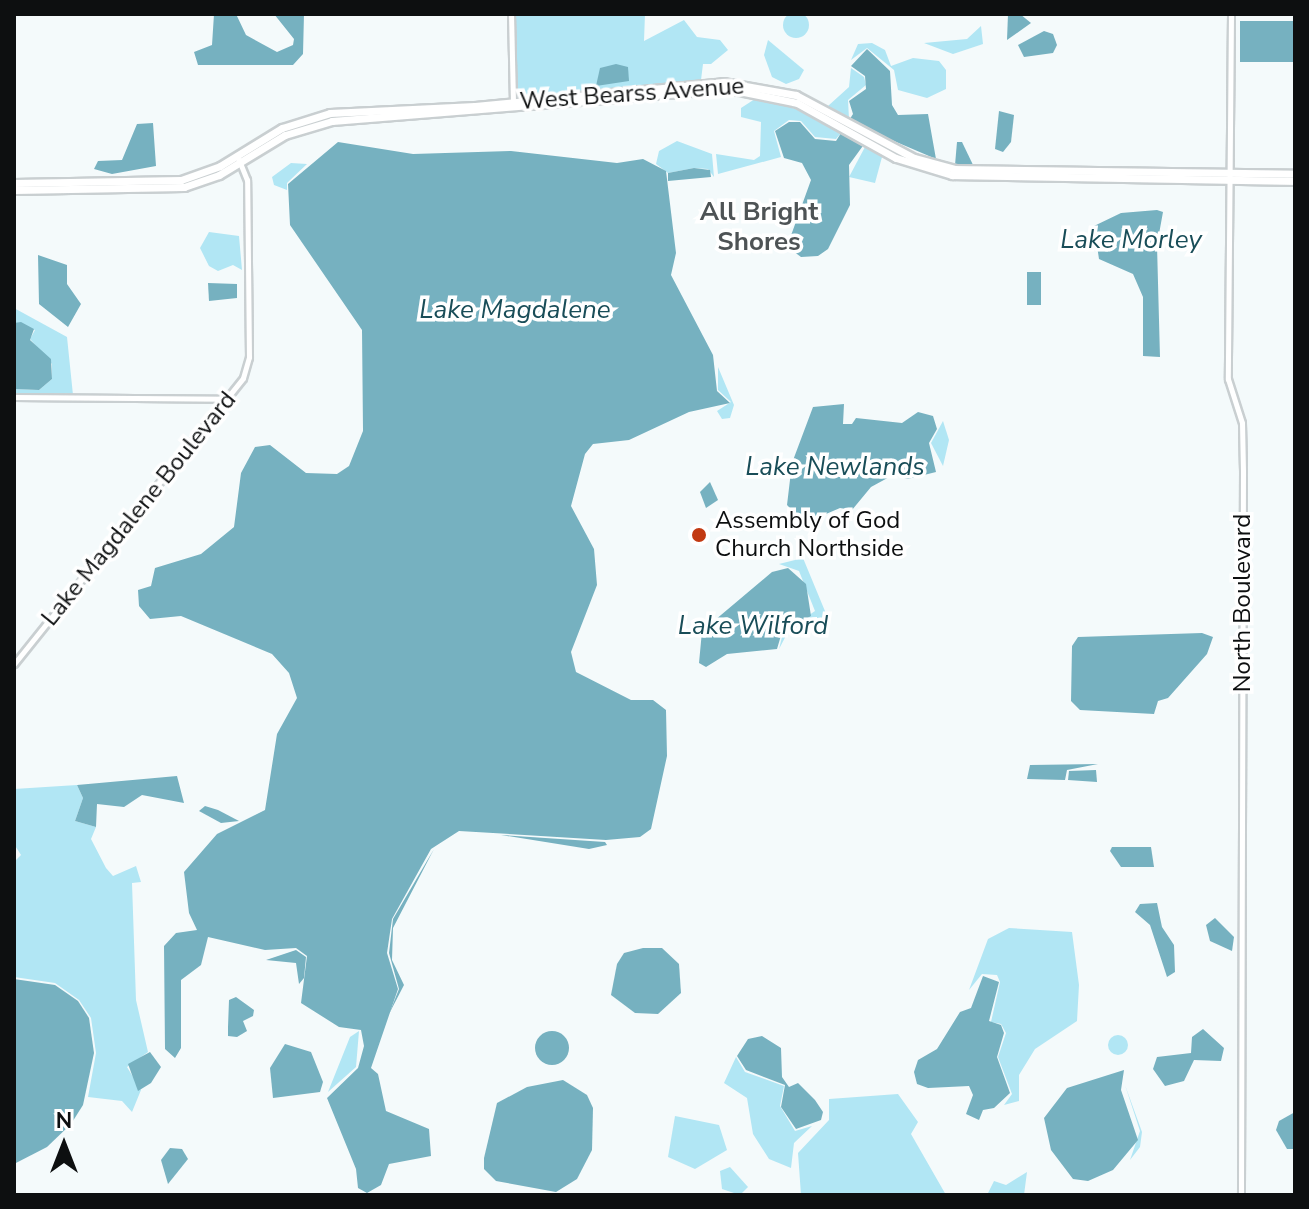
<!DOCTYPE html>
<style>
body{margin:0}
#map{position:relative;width:1309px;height:1209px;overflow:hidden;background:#f4fafb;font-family:"Nunito Sans",sans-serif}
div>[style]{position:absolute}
.green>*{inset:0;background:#b1e6f4}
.round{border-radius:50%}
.water>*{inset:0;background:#76b1c0;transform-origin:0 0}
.roads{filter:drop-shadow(2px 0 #c9cfd1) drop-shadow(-2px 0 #c9cfd1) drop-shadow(0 2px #c9cfd1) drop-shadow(0 -2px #c9cfd1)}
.minor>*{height:5px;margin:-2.5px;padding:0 2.5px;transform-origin:2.5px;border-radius:2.5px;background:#fff}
.major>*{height:7px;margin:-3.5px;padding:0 3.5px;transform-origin:3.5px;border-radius:3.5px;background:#fff}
.dots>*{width:22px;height:22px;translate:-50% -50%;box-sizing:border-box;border:4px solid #fff;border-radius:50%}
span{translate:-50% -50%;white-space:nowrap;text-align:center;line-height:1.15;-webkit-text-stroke:7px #fff;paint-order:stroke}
.street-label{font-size:24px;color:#0d0f10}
.poi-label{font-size:24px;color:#0d0f10}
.left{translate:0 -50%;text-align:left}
.neighbourhood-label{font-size:26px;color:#4e5355;font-weight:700}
.water-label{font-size:26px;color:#194d58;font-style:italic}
.frame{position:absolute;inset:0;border:16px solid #0d0f10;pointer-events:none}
.north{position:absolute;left:24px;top:1105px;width:80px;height:80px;-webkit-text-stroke:6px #fff;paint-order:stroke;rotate:0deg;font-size:22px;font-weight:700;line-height:32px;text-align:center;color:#0d0f10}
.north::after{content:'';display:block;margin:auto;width:28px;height:36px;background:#0d0f10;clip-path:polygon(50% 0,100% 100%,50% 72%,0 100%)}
</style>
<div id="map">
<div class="green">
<div class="round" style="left:783px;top:12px;width:26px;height:26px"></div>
<div style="clip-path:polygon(513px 14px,645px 14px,644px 41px,684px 20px,697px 37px,720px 40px,728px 50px,711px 64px,703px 64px,701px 80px,515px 98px)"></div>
<div style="clip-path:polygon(981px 26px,983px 44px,953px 54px,924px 43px,967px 39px)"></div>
<div style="clip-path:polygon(768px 40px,804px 70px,799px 79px,786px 84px,772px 77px,764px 55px)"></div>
<div style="clip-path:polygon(872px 43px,885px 50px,891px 66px,913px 58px,939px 61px,946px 70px,946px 89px,927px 98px,898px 90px,894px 70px,867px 48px,851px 60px,858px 44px)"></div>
<div style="clip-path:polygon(851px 68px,864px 77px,866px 85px,848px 100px,849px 119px,828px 106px,849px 87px)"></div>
<div style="clip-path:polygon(758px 97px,811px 114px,841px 133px,836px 139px,815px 137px,801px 121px,789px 120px,774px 131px,781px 157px,718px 174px,716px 154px,754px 160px,760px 156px,761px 122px,741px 117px,741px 108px)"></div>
<div style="clip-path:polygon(677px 141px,712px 154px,714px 177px,708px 169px,694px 168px,668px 173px,656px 164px,659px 151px)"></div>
<div style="clip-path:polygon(865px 147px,882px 157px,875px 183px,849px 177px)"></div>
<div style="clip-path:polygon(291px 163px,307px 164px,287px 183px,287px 190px,274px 185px,272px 177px)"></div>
<div style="clip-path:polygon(209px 232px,239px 236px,242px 270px,233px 265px,218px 271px,209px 266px,200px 248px)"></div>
<div style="clip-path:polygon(14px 308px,67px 337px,73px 395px,14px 394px,14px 389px,39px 390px,52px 379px,52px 364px,30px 339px,35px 330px,14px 323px)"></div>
<div style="clip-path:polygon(718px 367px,734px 405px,730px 418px,722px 419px,717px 411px,731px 402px,718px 390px)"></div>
<div style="clip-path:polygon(943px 421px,949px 440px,943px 466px,931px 443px)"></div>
<div style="clip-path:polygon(803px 558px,827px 616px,789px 630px,779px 649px,783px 633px,815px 611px,799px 571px,779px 564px)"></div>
<div style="clip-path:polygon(77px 785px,83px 798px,75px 821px,96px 827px,91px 839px,106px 868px,113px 876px,136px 866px,141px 882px,132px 883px,136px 1000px,148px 1052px,127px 1067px,141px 1090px,132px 1112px,122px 1101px,88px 1097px,96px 1053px,91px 1018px,79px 1000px,55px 983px,14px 977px,14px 862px,21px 855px,14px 844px,14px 789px)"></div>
<div style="clip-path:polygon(1009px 928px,1072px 932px,1079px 985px,1077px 1021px,1035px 1049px,1019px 1075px,1019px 1101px,1004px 1105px,1012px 1094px,998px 1057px,1006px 1033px,1001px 1024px,991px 1022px,1000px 982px,997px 975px,982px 974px,969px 990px,988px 939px)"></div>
<div style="clip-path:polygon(359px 1031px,356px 1067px,328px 1092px,350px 1037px)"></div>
<div class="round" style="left:1108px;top:1035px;width:20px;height:20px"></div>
<div style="clip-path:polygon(736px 1057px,745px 1072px,784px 1086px,780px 1106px,795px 1131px,812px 1126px,794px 1143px,791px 1168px,769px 1159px,753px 1134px,747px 1098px,724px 1083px)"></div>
<div style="clip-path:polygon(1125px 1085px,1142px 1132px,1140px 1147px,1130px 1160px,1140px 1131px)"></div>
<div style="clip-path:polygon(898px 1094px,918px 1122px,911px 1134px,946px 1195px,801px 1195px,798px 1153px,829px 1120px,829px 1099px)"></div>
<div style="clip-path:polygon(675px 1116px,719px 1125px,727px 1150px,695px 1169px,668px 1157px)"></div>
<div style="clip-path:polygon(730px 1167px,748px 1187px,740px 1195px,722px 1189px,720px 1171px)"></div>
<div style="clip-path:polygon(1027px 1172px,1024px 1195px,987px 1195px,994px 1181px,1006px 1185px)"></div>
</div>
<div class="water">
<div style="clip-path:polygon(214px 14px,236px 14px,246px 35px,277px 52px,293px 45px,294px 39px,274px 14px,304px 14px,303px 54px,293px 65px,198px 65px,194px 52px,212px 45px)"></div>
<div style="clip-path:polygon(1008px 14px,1020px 14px,1031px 23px,1007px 40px)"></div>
<div style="left:1295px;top:21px;width:41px;height:55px;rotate:90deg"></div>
<div style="clip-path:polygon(1044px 31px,1053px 34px,1057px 45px,1053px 53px,1024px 57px,1018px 45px)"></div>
<div style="clip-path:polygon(867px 49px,890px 71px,892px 105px,898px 115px,928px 114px,936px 159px,873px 132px,849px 165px,850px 205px,828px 249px,818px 256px,801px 257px,789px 248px,789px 241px,811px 180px,802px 163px,784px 158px,775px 131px,789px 122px,800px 122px,815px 139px,836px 141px,853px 114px,849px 101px,866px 89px,865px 76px,851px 66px)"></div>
<div style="clip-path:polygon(616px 64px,628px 67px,629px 81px,596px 86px,600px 68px)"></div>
<div style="clip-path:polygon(999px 111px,1014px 115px,1011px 142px,1003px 152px,995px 149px)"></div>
<div style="clip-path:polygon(153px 123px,156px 166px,112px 174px,94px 169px,98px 161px,122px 160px,137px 124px)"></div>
<div style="clip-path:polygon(338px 142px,413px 154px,511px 151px,617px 163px,643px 159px,666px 171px,676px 253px,671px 275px,713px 355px,717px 391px,730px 403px,689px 412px,629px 440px,593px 444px,585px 454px,571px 506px,594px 549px,597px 585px,571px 652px,576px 672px,631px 700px,653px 700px,666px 710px,667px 756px,651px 829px,640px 837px,606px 840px,459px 831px,431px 849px,392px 919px,387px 953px,398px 989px,371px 1068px,378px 1074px,386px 1111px,429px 1129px,431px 1156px,389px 1164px,381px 1185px,367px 1193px,358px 1188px,356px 1169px,327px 1098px,358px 1068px,364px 1046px,361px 1030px,339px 1027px,301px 1003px,307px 956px,296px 948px,265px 950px,208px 937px,201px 965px,181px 980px,181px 1048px,175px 1058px,165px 1049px,164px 946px,176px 933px,197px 930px,189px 913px,184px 872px,217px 834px,265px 810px,277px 734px,297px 698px,289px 673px,272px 654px,181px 616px,150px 619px,139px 606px,138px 590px,151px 586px,155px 568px,201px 554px,234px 527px,241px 473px,255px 447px,270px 445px,306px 473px,337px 474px,349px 466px,363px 431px,362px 330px,290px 225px,288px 184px)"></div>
<div style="clip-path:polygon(957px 142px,962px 142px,974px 167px,955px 165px)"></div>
<div style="clip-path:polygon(694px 168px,710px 170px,711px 177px,668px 181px,668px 173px)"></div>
<div style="clip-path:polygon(1157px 210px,1163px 212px,1157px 245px,1160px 357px,1143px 356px,1143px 297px,1133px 274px,1099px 259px,1094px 226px,1121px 213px)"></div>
<div style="clip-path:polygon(38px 255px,67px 265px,67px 284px,81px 304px,68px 327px,39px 304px)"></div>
<div style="left:1027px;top:272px;width:14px;height:33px"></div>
<div style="clip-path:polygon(208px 283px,237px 284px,237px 298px,209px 301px)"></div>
<div style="clip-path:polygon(21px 322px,34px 329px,30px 340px,51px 359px,52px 379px,39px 390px,14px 389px,14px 323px)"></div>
<div style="clip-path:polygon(844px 404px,843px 424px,852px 424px,856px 418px,902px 423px,918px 412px,933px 416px,937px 429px,929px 443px,936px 472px,908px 479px,893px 475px,871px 487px,852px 510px,840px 508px,805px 523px,787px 505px,792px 463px,813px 407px)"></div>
<div style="clip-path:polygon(710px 482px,718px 500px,706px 508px,700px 492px)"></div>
<div style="clip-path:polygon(788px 568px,806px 584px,811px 616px,782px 632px,777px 649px,727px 654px,706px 667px,699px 663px,702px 631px,772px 572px)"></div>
<div style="clip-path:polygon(1202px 633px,1213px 637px,1207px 654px,1168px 698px,1158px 701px,1154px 714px,1080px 710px,1071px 701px,1072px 646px,1078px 637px)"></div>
<div style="clip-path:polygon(1098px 764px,1067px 770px,1065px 780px,1027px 779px,1030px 765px)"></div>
<div style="clip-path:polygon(1096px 770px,1097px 782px,1068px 780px,1069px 771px)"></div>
<div style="clip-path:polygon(177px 776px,184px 803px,142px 795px,124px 807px,97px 804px,96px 827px,75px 821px,83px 798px,77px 785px)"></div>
<div style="clip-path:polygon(205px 806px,218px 810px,239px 821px,221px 823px,199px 811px)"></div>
<div style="clip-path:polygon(501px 835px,605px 842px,607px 845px,589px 849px)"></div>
<div style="clip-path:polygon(1112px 847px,1151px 847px,1154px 867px,1121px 867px,1110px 851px)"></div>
<div style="clip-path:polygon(434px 849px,393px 928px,392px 960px,404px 985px,389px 1014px,399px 989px,389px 953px,393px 919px)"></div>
<div style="clip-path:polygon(1157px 903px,1162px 927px,1174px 945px,1175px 972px,1167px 977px,1150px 925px,1135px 912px,1140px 904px)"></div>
<div style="clip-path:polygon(1215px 918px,1234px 937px,1232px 951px,1210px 941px,1206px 925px)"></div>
<div style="clip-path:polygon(643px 948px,662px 948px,679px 964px,681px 993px,658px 1014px,635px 1013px,611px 995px,617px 964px,624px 953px)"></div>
<div style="clip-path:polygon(296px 950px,306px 957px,304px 978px,299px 984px,296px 963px,266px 960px)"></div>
<div style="clip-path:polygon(983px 976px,999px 982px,989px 1021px,1001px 1025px,1004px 1033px,997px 1057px,1010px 1093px,994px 1108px,983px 1110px,979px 1120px,966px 1114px,973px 1095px,969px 1086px,928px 1088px,917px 1084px,914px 1072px,918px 1060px,937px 1049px,960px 1012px,971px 1008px)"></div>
<div style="clip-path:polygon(14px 979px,55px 985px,78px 1001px,89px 1018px,94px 1053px,83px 1105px,71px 1124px,47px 1147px,14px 1164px)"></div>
<div style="clip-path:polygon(236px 997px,254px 1010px,253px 1016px,243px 1021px,247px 1031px,237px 1037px,228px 1036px,228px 1027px,229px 1000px)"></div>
<div style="clip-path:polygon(1203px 1029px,1224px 1048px,1221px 1061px,1194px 1060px,1184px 1081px,1165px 1086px,1153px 1069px,1157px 1057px,1191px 1053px,1192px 1037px)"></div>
<div class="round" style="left:535px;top:1031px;width:34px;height:34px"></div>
<div style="clip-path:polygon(762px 1036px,781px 1048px,782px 1077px,789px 1087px,798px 1083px,815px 1100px,823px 1112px,821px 1120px,796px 1129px,781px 1107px,785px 1085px,746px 1070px,737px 1056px,748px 1039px)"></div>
<div style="clip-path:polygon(285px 1044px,311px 1052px,323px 1082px,320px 1092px,273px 1098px,270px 1068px)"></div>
<div style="clip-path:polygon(150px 1052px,161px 1067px,151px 1083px,138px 1091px,128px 1064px)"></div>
<div style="clip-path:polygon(1124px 1070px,1121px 1090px,1138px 1140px,1113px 1170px,1088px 1181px,1073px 1179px,1051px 1150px,1044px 1118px,1067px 1088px)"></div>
<div style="clip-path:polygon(563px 1080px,587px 1095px,593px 1108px,592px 1150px,577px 1179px,556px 1192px,496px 1181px,484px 1169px,484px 1158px,497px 1103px,527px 1087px)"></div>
<div style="clip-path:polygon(1295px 1112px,1295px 1149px,1287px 1149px,1276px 1130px,1279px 1121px)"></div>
<div style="clip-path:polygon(170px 1148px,182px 1149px,188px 1159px,168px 1184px,161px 1160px)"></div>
</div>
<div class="roads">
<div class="minor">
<div style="left:511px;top:14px;width:90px;rotate:88.7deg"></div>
<div style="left:1231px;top:14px;width:365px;rotate:90.5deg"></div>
<div style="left:1228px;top:379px;width:46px;rotate:72.3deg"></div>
<div style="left:1242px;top:423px;width:48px;rotate:88.8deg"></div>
<div style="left:1243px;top:471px;width:724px;rotate:90.16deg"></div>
<div style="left:14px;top:397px;width:211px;rotate:0.5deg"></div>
<div style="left:14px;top:664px;width:366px;rotate:-51.3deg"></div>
<div style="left:243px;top:378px;width:22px;rotate:-74deg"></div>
<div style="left:249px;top:357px;width:177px;rotate:-90.6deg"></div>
<div style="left:247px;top:180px;width:22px;rotate:-112deg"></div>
</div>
<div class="major">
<div style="left:14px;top:183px;width:167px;rotate:-1deg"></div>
<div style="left:181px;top:180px;width:41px;rotate:-19.7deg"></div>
<div style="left:220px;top:166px;width:73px;rotate:-31.5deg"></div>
<div style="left:282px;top:128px;width:50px;rotate:-17.4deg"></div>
<div style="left:330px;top:113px;width:145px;rotate:-2.8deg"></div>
<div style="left:475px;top:106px;width:249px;rotate:-5.5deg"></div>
<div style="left:723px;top:82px;width:74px;rotate:10.1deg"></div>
<div style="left:796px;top:95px;width:134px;rotate:28.1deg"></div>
<div style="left:914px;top:158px;width:42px;rotate:15deg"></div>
<div style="left:955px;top:169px;width:340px;rotate:0.8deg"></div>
<div style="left:14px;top:190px;width:170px;rotate:-1deg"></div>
<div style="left:184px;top:187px;width:37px;rotate:-19deg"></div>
<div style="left:219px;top:175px;width:77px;rotate:-31.2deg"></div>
<div style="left:285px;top:135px;width:49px;rotate:-16.6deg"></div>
<div style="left:332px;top:121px;width:398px;rotate:-4.6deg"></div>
<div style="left:729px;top:89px;width:69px;rotate:11.6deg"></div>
<div style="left:797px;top:103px;width:113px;rotate:29.1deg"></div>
<div style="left:896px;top:158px;width:59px;rotate:16.9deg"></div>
<div style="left:952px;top:175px;width:343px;rotate:1deg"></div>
</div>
</div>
<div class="dots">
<div style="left:699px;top:535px;background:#c23911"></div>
</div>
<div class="street-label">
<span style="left:632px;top:94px;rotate:-4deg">West Bearss Avenue</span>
<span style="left:139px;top:509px;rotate:-51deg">Lake Magdalene Boulevard</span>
<span style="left:1243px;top:603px;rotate:-90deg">North Boulevard</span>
</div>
<div class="poi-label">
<span class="left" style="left:715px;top:535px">Assembly of God<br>Church Northside</span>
</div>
<div class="neighbourhood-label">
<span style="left:759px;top:227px">All Bright<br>Shores</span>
</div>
<div class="water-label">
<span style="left:1131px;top:240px">Lake Morley</span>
<span style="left:515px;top:310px">Lake Magdalene</span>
<span style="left:835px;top:467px">Lake Newlands</span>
<span style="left:753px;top:626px">Lake Wilford</span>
</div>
<div class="frame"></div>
<div class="north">N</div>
</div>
